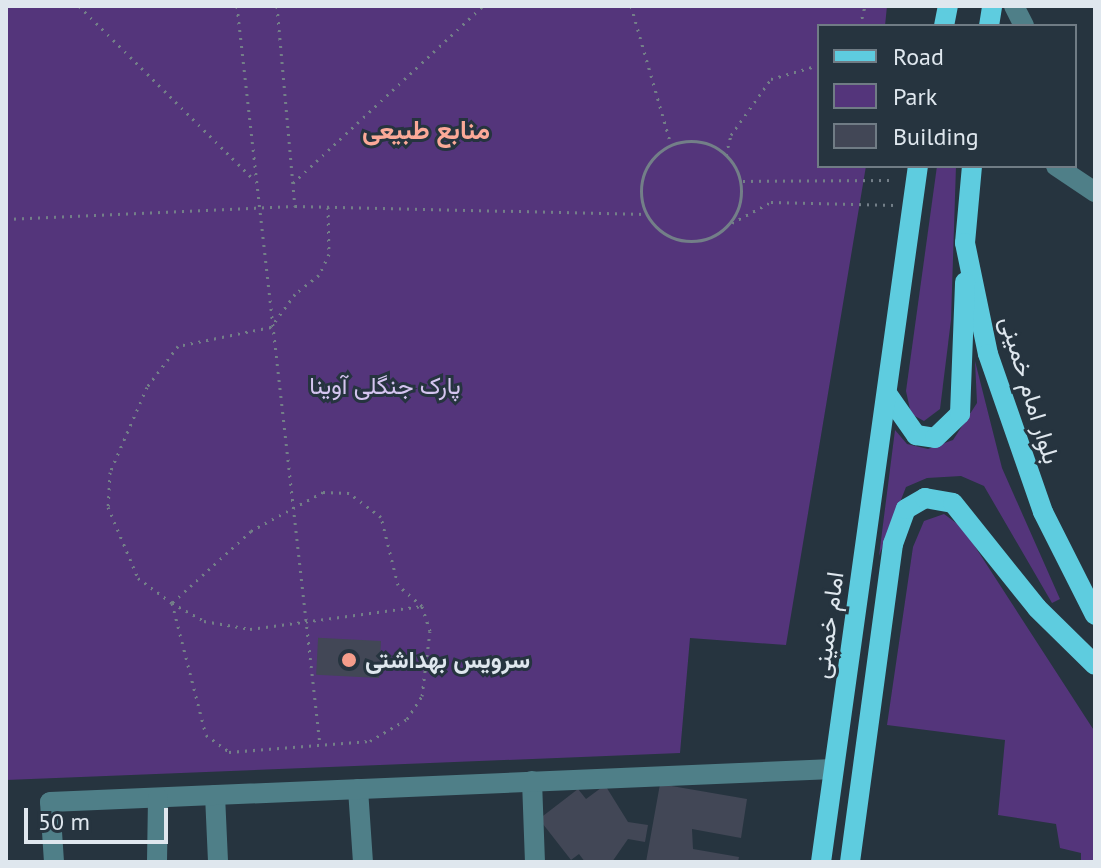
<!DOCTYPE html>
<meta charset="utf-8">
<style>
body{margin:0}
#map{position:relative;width:1101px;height:868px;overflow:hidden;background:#26343f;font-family:"PT Sans",Vazirmatn,sans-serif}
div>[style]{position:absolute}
.green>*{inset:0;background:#54357b}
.building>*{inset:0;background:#424756;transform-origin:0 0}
.path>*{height:3px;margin-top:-1.5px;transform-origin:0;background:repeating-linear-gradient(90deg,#737f88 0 2px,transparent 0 8px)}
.path>.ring{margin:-1.5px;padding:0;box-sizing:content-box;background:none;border:3px solid #737f88;border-radius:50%}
.minor>*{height:20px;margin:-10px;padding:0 10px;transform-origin:10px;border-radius:10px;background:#4f7f88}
.major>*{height:20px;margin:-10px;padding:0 10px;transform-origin:10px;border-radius:10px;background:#5eccdf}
.dots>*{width:22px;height:22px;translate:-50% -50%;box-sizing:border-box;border:4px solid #26343f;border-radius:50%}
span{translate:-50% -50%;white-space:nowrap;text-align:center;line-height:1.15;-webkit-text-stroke:6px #26343f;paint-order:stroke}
.park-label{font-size:24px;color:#d5c5f0}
.street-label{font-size:24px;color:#dfe7ee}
.poi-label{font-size:24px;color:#dfe7ee;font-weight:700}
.left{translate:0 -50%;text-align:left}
.neighbourhood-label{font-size:26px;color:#fba998;font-weight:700}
.frame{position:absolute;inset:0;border:8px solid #dfe7ee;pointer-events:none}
.legend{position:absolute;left:817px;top:24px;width:260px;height:144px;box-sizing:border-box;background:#26343f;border:2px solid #707c85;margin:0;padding:10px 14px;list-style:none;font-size:24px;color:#dfe7ee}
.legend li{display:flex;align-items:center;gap:16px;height:40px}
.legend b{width:40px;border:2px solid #707c85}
.scale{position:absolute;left:24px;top:808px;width:144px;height:36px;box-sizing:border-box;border:4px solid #dfe7ee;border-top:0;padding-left:10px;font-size:24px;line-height:28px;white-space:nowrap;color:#dfe7ee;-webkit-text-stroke:6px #26343f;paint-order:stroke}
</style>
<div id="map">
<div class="green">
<div style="clip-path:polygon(6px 6px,887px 6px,885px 26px,819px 26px,819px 166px,866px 166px,786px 645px,690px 638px,680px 753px,6px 780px)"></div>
<div style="clip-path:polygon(937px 166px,956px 166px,951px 320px,940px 409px,924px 421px,911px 414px,906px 391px)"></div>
<div style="clip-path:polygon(975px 361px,1002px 468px,1060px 599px,1052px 603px,984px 486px,961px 476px,927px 478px,906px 487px,879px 556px,895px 430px,907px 444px,928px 449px,953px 440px,977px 403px)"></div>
<div style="clip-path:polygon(944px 514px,963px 528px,1095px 732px,1095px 862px,1081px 862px,1081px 853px,1060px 848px,1056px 824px,998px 815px,1005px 740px,887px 725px,913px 547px,924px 521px)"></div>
</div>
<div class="building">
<div style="left:381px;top:641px;width:37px;height:63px;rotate:93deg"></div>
<div style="clip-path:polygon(660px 784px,747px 799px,741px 838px,692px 829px,693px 849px,739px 857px,738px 862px,646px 862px)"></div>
<div style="clip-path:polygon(605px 785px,628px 822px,648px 825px,645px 842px,628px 839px,612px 862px,585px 862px,579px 854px,571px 860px,539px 819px,578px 789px,586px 799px)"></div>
</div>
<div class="path">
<div style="left:79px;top:6px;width:244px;rotate:44.8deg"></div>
<div style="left:237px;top:6px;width:744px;rotate:83.59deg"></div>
<div style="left:277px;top:6px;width:201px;rotate:84.9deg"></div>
<div style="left:631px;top:6px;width:145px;rotate:73.9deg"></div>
<div style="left:860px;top:26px;width:21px;rotate:-76deg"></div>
<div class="ring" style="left:641px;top:141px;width:97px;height:97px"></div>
<div style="left:726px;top:155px;width:21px;rotate:-76deg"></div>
<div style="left:731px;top:135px;width:69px;rotate:-54.5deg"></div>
<div style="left:771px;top:79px;width:50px;rotate:-16.3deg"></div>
<div style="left:743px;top:181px;width:152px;rotate:-0.4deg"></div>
<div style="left:293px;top:183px;width:260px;rotate:-43deg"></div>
<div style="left:328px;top:207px;width:47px;rotate:88.8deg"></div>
<div style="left:329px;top:254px;width:23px;rotate:115deg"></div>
<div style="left:319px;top:275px;width:31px;rotate:142deg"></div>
<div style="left:295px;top:294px;width:41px;rotate:126deg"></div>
<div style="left:271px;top:327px;width:95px;rotate:168.5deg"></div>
<div style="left:178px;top:346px;width:51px;rotate:127.1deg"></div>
<div style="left:147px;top:387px;width:93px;rotate:113.5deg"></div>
<div style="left:110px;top:472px;width:35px;rotate:93deg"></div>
<div style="left:108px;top:507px;width:77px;rotate:67.1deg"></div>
<div style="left:138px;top:578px;width:42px;rotate:36.3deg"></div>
<div style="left:172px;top:603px;width:136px;rotate:75.6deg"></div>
<div style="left:206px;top:735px;width:29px;rotate:36deg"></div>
<div style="left:229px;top:752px;width:141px;rotate:-4.5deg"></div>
<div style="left:370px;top:741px;width:43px;rotate:-30.7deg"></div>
<div style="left:407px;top:719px;width:27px;rotate:-57deg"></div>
<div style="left:422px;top:696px;width:65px;rotate:-83deg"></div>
<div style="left:430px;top:631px;width:26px;rotate:-108deg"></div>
<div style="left:422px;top:606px;width:32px;rotate:-139deg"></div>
<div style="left:398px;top:585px;width:70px;rotate:-104deg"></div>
<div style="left:381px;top:517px;width:40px;rotate:-143deg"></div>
<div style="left:349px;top:493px;width:26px;rotate:-178deg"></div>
<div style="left:323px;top:492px;width:82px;rotate:151.6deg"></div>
<div style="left:251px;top:531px;width:107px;rotate:137.7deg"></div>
<div style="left:172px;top:603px;width:37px;rotate:29deg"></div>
<div style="left:204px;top:621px;width:47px;rotate:9.9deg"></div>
<div style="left:250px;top:629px;width:174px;rotate:-7.6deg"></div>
<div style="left:6px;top:219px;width:289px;rotate:-2.6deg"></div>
<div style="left:295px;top:206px;width:351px;rotate:1.3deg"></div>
<div style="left:732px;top:223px;width:44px;rotate:-28.3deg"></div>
<div style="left:771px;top:202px;width:124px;rotate:1.4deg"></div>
</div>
<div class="minor">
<div style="left:1014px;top:6px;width:22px;rotate:63deg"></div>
<div style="left:1056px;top:166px;width:47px;rotate:33.7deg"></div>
<div style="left:532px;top:781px;width:81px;rotate:87.9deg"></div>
<div style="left:358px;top:789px;width:73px;rotate:86.1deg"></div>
<div style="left:215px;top:795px;width:67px;rotate:87.4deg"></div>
<div style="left:54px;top:862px;width:60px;rotate:-93.8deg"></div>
<div style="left:50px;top:802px;width:784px;rotate:-2.41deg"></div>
<div style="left:157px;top:862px;width:64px;rotate:-89.1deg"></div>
</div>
<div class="major">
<div style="left:944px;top:26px;width:20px;rotate:-79deg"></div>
<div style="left:989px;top:26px;width:20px;rotate:-81deg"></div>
<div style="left:972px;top:166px;width:77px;rotate:95.2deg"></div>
<div style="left:965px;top:243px;width:113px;rotate:78.3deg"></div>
<div style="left:988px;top:354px;width:167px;rotate:70.8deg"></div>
<div style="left:1043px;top:512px;width:115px;rotate:63.2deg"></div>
<div style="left:888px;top:395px;width:49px;rotate:55deg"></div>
<div style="left:916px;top:435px;width:19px;rotate:9deg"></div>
<div style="left:935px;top:438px;width:35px;rotate:-44deg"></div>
<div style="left:960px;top:414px;width:132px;rotate:-87.8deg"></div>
<div style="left:821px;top:862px;width:703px;rotate:-82.07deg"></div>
<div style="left:850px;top:862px;width:321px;rotate:-82.3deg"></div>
<div style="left:893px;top:544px;width:37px;rotate:-70deg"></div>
<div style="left:906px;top:509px;width:22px;rotate:-30deg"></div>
<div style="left:925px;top:498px;width:28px;rotate:10deg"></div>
<div style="left:953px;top:503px;width:134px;rotate:51.3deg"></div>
<div style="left:1037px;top:608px;width:81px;rotate:44.5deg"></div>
</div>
<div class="dots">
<div style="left:349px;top:660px;background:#f49d8b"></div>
</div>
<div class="park-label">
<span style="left:385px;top:386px">پارک جنگلی آوینا</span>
</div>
<div class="street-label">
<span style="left:1030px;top:390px;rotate:73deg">بلوار امام خمینی</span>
<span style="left:828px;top:625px;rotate:-82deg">امام خمینی</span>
</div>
<div class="poi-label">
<span class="left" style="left:365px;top:660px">سرویس بهداشتی</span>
</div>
<div class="neighbourhood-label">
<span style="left:426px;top:130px">منابع طبیعی</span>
</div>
<div class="frame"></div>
<ul class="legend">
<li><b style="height:10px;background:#5eccdf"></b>Road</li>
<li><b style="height:22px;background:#54357b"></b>Park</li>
<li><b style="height:22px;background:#424756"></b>Building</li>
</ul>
<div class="scale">50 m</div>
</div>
